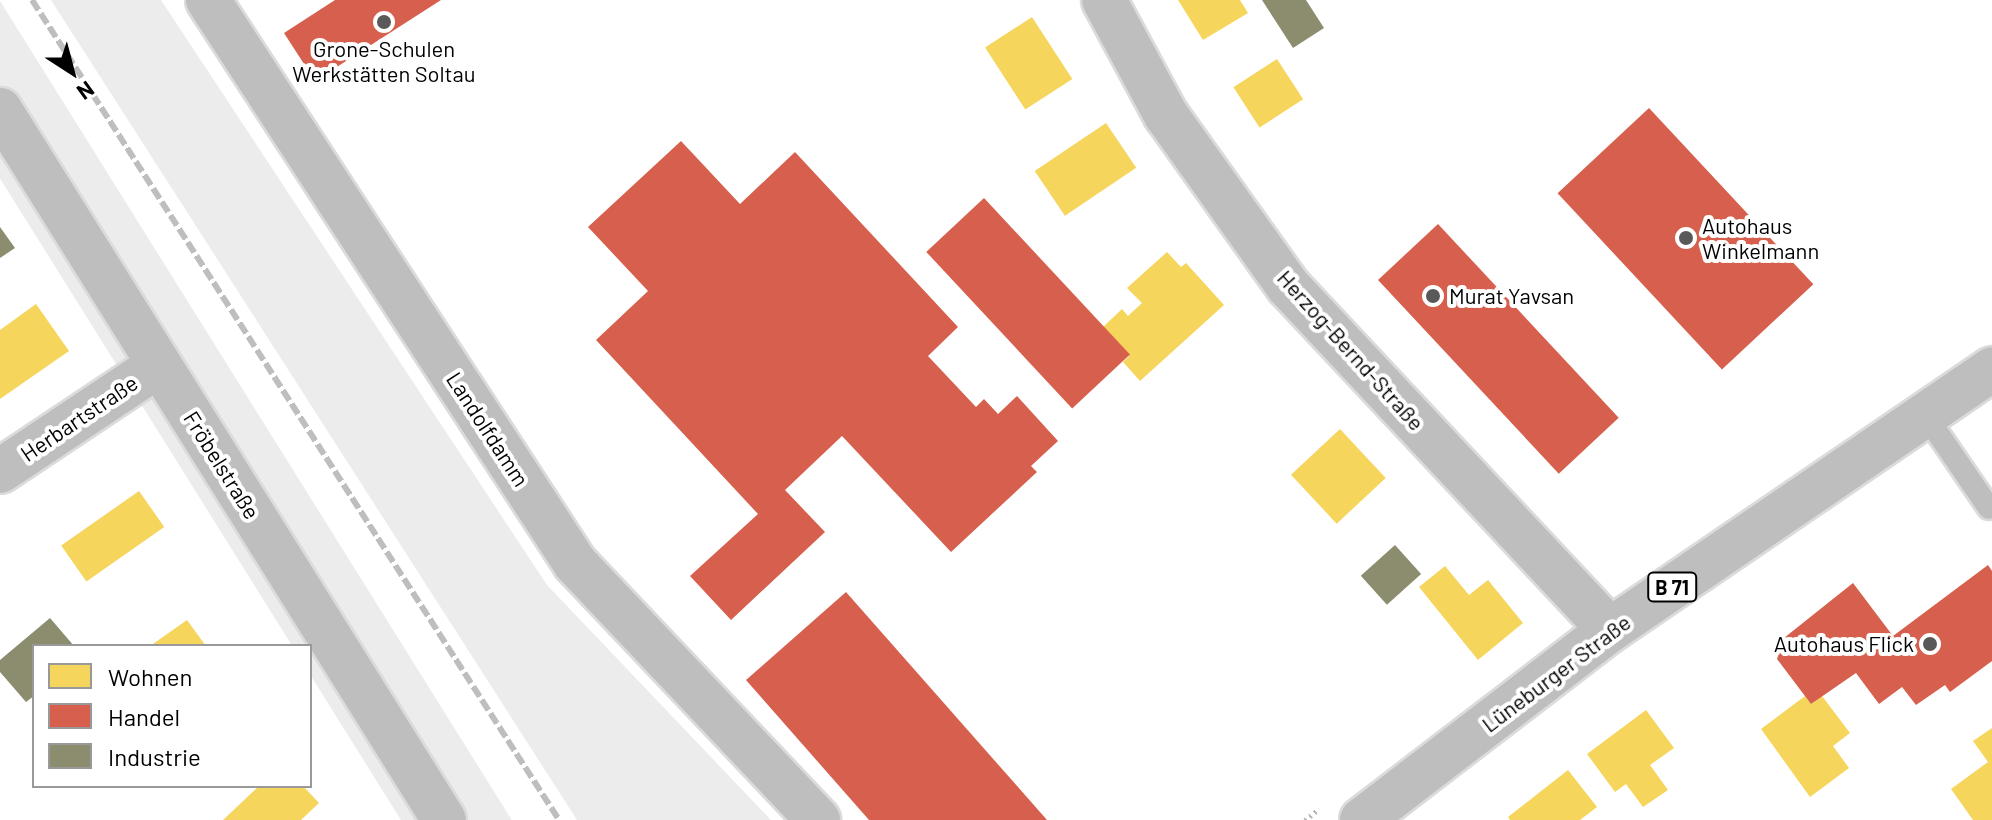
<!DOCTYPE html>
<meta charset="utf-8">
<style>
body{margin:0}
#map{position:relative;width:1992px;height:820px;overflow:hidden;background:#fff;font-family:Barlow,sans-serif}
div>[style]{position:absolute}
.green>*{inset:0;background:#ececec;transform-origin:0 0}
.homes>*{inset:0;background:#f6d55c;transform-origin:0 0}
.shops>*{inset:0;background:#d6604d;transform-origin:0 0}
.industry>*{inset:0;background:#8c8c6e;transform-origin:0 0}
.path>*{height:5px;margin-top:-2.5px;transform-origin:0;background:repeating-linear-gradient(90deg,#b9b9b9 0 2px,transparent 0 6px)}
.roads{filter:drop-shadow(2px 0 #dbdbdb) drop-shadow(-2px 0 #dbdbdb) drop-shadow(0 2px #dbdbdb) drop-shadow(0 -2px #dbdbdb)}
.lane>*{height:22px;margin:-11px;padding:0 11px;transform-origin:11px;border-radius:11px;background:#bebebe}
.street>*{height:44px;margin:-22px;padding:0 22px;transform-origin:22px;border-radius:22px;background:#bebebe}
.primary>*{height:44px;margin:-22px;padding:0 22px;transform-origin:22px;border-radius:22px;background:#bebebe}
.rail>*{height:6px;margin-top:-3px;transform-origin:0;background:repeating-linear-gradient(90deg,#bebebe 0 12px,transparent 0 16px)}
.dots>*{width:22px;height:22px;translate:-50% -50%;box-sizing:border-box;border:4px solid #fff;border-radius:50%}
span{translate:-50% -50%;white-space:nowrap;text-align:center;line-height:1.15;-webkit-text-stroke:8px #fff;paint-order:stroke}
.shield-label span{padding:2px 6px;background:#fff;border:2px solid;border-radius:6px;-webkit-text-stroke-width:0}
.shield-label{font-size:20px;color:#000;font-weight:700}
.poi-label{font-size:22px;color:#000}
.left{translate:0 -50%;text-align:left}
.right{translate:-100% -50%;text-align:right}
.street-label{font-size:22px;color:#000}
.legend{position:absolute;left:32px;top:644px;width:280px;height:144px;box-sizing:border-box;background:#fff;border:2px solid #999;margin:0;padding:10px 14px;list-style:none;font-size:24px;color:#000}
.legend li{display:flex;align-items:center;gap:16px;height:40px}
.legend b{width:40px;border:2px solid #999}
.north{position:absolute;left:32px;top:32px;width:80px;height:80px;-webkit-text-stroke:6px #fff;paint-order:stroke;rotate:144deg;font-size:22px;font-weight:700;line-height:32px;text-align:center;color:#000}
.north::after{content:'';display:block;margin:auto;width:28px;height:36px;background:#000;clip-path:polygon(50% 0,100% 100%,50% 72%,0 100%)}
</style>
<div id="map">
<div class="green">
<div style="clip-path:polygon(51px 0,161px 0,547px 585px,771px 820px,577px 820px)"></div>
<div style="left:0;top:1px;width:965px;height:94px;rotate:58deg"></div>
</div>
<div class="homes">
<div style="clip-path:polygon(1178px 0,1240px 0,1248px 13px,1203px 40px)"></div>
<div style="left:1032px;top:17px;width:74px;height:56px;rotate:57deg"></div>
<div style="left:1277px;top:59px;width:48px;height:52px;rotate:57deg"></div>
<div style="left:1106px;top:123px;width:54px;height:86px;rotate:56deg"></div>
<div style="clip-path:polygon(1167px 252px,1181px 267px,1186px 263px,1224px 305px,1140px 381px,1123px 362px,1129px 356px,1102px 328px,1122px 309px,1128px 316px,1142px 303px,1127px 288px)"></div>
<div style="clip-path:polygon(36px 304px,69px 351px,0 399px,0 330px)"></div>
<div style="left:1340px;top:429px;width:67px;height:67px;rotate:47deg"></div>
<div style="left:139px;top:491px;width:44px;height:95px;rotate:55deg"></div>
<div style="clip-path:polygon(1445px 566px,1469px 595px,1488px 580px,1523px 623px,1478px 660px,1419px 587px)"></div>
<div style="clip-path:polygon(187px 620px,206px 646px,150px 646px)"></div>
<div style="clip-path:polygon(1805px 696px,1811px 704px,1822px 696px,1850px 733px,1833px 746px,1849px 768px,1810px 797px,1761px 729px)"></div>
<div style="clip-path:polygon(1646px 710px,1674px 748px,1650px 765px,1668px 790px,1643px 807px,1626px 784px,1615px 792px,1587px 754px)"></div>
<div style="clip-path:polygon(1992px 728px,1992px 820px,1973px 820px,1951px 789px,1988px 762px,1973px 741px)"></div>
<div style="clip-path:polygon(1568px 770px,1597px 807px,1580px 820px,1510px 820px,1508px 817px)"></div>
<div style="clip-path:polygon(259px 786px,303px 786px,319px 803px,301px 820px,223px 820px)"></div>
</div>
<div class="shops">
<div style="clip-path:polygon(335px 0,441px 0,315px 81px,284px 33px)"></div>
<div style="left:1649px;top:108px;width:241px;height:125px;rotate:47deg"></div>
<div style="clip-path:polygon(681px 141px,740px 204px,795px 152px,958px 327px,928px 356px,976px 407px,984px 399px,998px 414px,1017px 396px,1058px 441px,1031px 466px,1037px 472px,951px 552px,842px 436px,785px 490px,825px 532px,731px 620px,690px 576px,758px 514px,596px 340px,648px 291px,588px 227px)"></div>
<div style="left:984px;top:198px;width:214px;height:79px;rotate:47deg"></div>
<div style="left:1438px;top:224px;width:265px;height:82px;rotate:47deg"></div>
<div style="clip-path:polygon(1988px 565px,1992px 571px,1992px 661px,1950px 692px,1945px 685px,1916px 705px,1902px 687px,1879px 704px,1856px 673px,1811px 704px,1777px 659px,1784px 638px,1853px 583px,1893px 636px)"></div>
<div style="clip-path:polygon(846px 592px,1047px 820px,869px 820px,746px 680px)"></div>
</div>
<div class="industry">
<div style="clip-path:polygon(1262px 0,1306px 0,1324px 28px,1293px 48px)"></div>
<div style="clip-path:polygon(0 227px,15px 248px,0 258px)"></div>
<div style="left:1395px;top:545px;width:39px;height:46px;rotate:48deg"></div>
<div style="clip-path:polygon(50px 618px,74px 646px,34px 646px,34px 696px,26px 702px,0 672px,0 660px)"></div>
</div>
<div class="path">
<div style="left:1305px;top:820px;width:18px;rotate:-38deg"></div>
</div>
<div class="roads">
<div class="lane">
<div style="left:1924px;top:413px;width:115px;rotate:55.6deg"></div>
</div>
<div class="street">
<div style="left:208px;top:0;width:672px;rotate:56.9deg"></div>
<div style="left:575px;top:563px;width:354px;rotate:46.6deg"></div>
<div style="left:1104px;top:0;width:131px;rotate:61.7deg"></div>
<div style="left:1166px;top:115px;width:210px;rotate:54.5deg"></div>
<div style="left:1288px;top:286px;width:471px;rotate:46.9deg"></div>
<div style="left:0;top:110px;width:837px;rotate:57.98deg"></div>
<div style="left:0;top:471px;width:191px;rotate:-33.7deg"></div>
</div>
<div class="primary">
<div style="left:1362px;top:820px;width:312px;rotate:-37.5deg"></div>
<div style="left:1610px;top:630px;width:463px;rotate:-34.3deg"></div>
</div>
</div>
<div class="rail">
<div style="left:32px;top:0;width:975px;rotate:57.27deg"></div>
</div>
<div class="dots">
<div style="left:384px;top:22px;background:#595959"></div>
<div style="left:1686px;top:238px;background:#595959"></div>
<div style="left:1433px;top:296px;background:#595959"></div>
<div style="left:1930px;top:644px;background:#595959"></div>
</div>
<div class="shield-label">
<span style="left:1672px;top:587px">B 71</span>
</div>
<div class="poi-label">
<span style="left:384px;top:61px">Grone-Schulen<br>Werkstätten Soltau</span>
<span class="left" style="left:1702px;top:238px">Autohaus<br>Winkelmann</span>
<span class="left" style="left:1449px;top:296px">Murat Yavsan</span>
<span class="right" style="left:1914px;top:644px">Autohaus Flick</span>
</div>
<div class="street-label">
<span style="left:1351px;top:350px;rotate:48deg">Herzog-Bernd-Straße</span>
<span style="left:79px;top:418px;rotate:-34deg">Herbartstraße</span>
<span style="left:488px;top:429px;rotate:57deg">Landolfdamm</span>
<span style="left:222px;top:465px;rotate:58deg">Fröbelstraße</span>
<span style="left:1556px;top:673px;rotate:-37deg">Lüneburger Straße</span>
</div>
<ul class="legend">
<li><b style="height:22px;background:#f6d55c"></b>Wohnen</li>
<li><b style="height:22px;background:#d6604d"></b>Handel</li>
<li><b style="height:22px;background:#8c8c6e"></b>Industrie</li>
</ul>
<div class="north">N</div>
</div>
